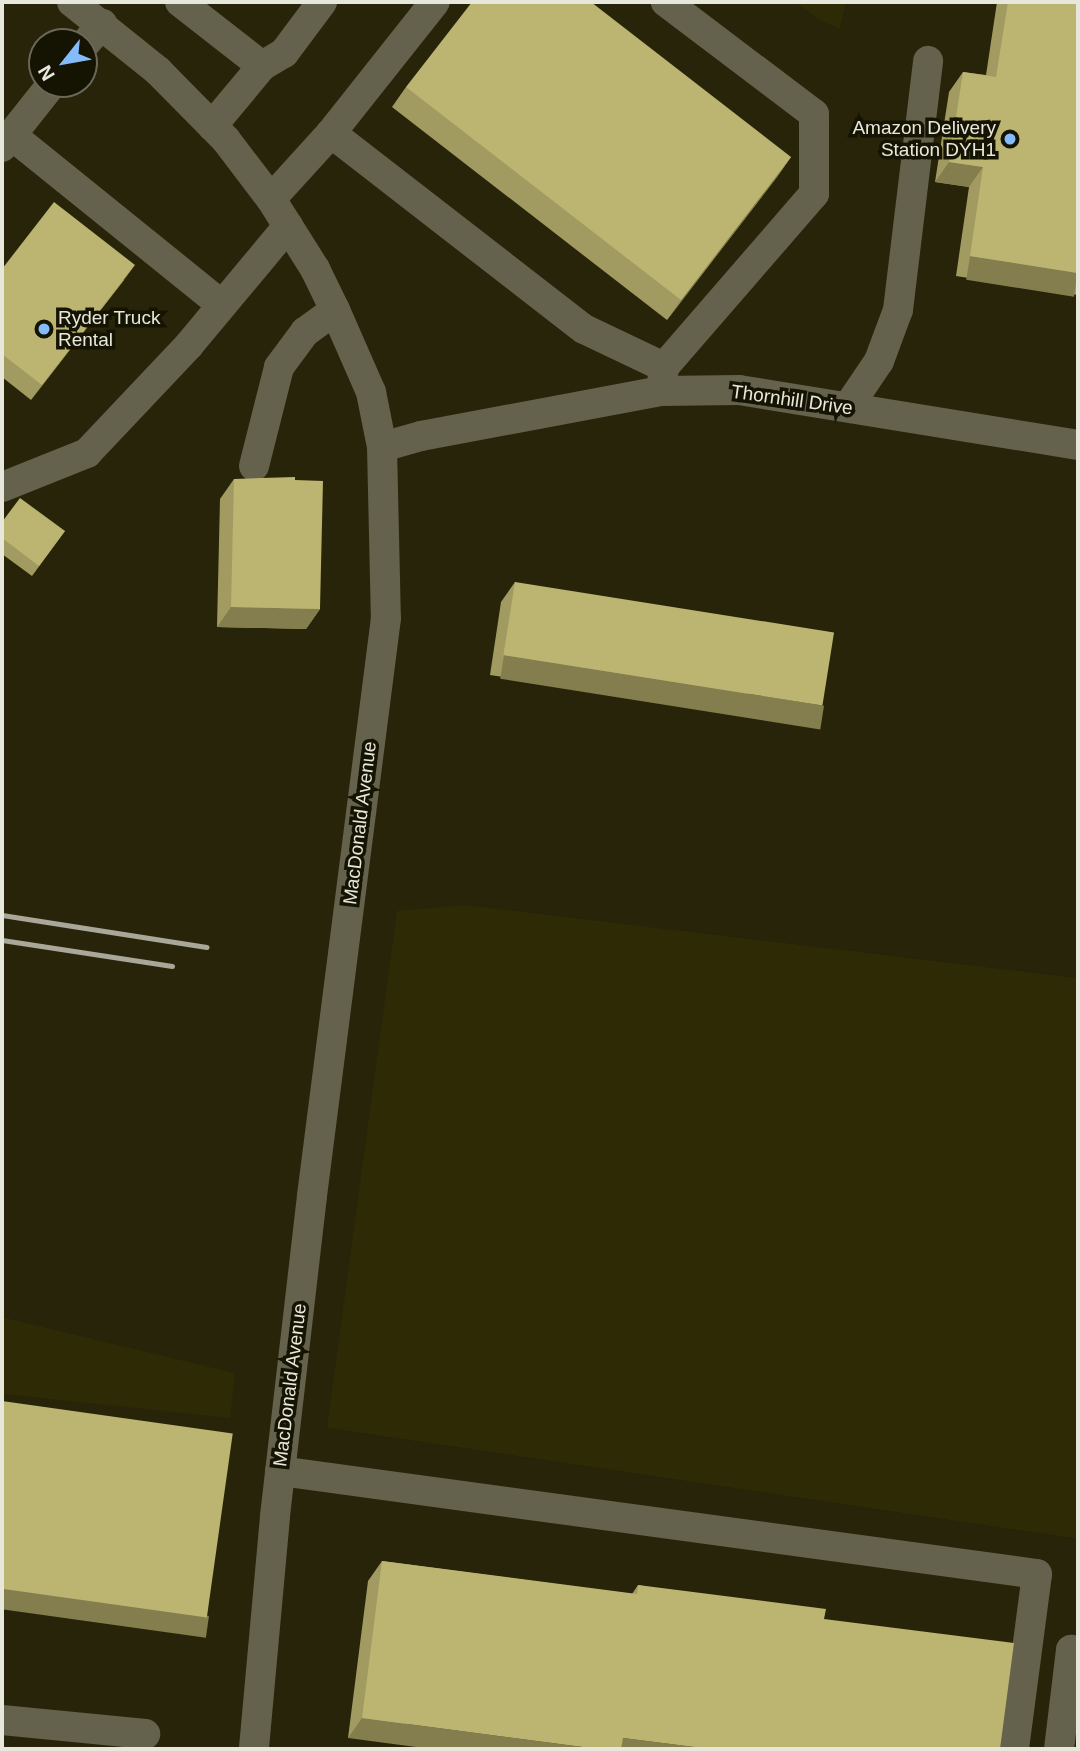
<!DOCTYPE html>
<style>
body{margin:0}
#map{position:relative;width:1080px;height:1751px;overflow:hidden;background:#1f1c09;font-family:Arial,sans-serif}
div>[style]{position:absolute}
.built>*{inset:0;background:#282409}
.green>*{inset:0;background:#2e2a06}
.minor>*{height:30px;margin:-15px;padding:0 15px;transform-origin:15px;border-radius:15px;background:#64614c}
.rail>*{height:5px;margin:-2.5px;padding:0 2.5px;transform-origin:2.5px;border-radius:2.5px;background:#a9a799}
.wall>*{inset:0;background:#a29b61}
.shaded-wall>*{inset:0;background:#847e4f;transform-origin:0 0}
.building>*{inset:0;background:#bcb471;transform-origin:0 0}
.dots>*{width:19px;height:19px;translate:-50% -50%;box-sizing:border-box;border:4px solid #151302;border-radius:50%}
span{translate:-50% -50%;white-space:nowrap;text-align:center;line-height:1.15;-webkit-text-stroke:7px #151302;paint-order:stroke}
.poi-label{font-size:19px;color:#e8e7db}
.right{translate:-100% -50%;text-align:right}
.left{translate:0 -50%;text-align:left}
.street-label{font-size:19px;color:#e8e7db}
.frame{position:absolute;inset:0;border:4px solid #e8e7db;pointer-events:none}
.north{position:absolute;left:28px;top:28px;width:70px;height:70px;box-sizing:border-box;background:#151302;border:2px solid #696859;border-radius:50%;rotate:239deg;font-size:19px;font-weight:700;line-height:28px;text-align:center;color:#e8e7db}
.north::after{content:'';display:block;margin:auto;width:24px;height:32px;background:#84bcfb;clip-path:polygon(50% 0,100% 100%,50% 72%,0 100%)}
</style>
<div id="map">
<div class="built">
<div style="clip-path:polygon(evenodd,2px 2px,794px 2px,821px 21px,840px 29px,846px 2px,1078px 2px,1078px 978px,467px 905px,327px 1428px,1078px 1539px,1078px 1749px,2px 1749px,2px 1394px,229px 1417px,234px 1373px,2px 1317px,2px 2px,42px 42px,84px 42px,84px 84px,42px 84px,42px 42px)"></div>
</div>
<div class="green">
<div style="clip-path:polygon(794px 2px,846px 2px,840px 29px,821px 21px)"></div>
<div style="clip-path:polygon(467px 905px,1078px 978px,1078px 1539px,327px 1428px,397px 911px)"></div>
<div style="clip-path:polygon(2px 1317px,235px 1373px,230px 1418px,2px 1394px)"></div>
</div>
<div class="minor">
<div style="left:72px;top:2px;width:110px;rotate:38.7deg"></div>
<div style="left:158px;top:71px;width:97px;rotate:45.4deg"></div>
<div style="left:226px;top:140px;width:74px;rotate:52.7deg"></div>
<div style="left:271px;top:199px;width:83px;rotate:57.8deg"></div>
<div style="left:315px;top:269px;width:46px;rotate:64deg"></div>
<div style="left:335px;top:310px;width:90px;rotate:66.3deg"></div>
<div style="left:371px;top:392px;width:56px;rotate:78.7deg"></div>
<div style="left:382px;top:447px;width:171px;rotate:88.7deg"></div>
<div style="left:386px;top:618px;width:583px;rotate:97.3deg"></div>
<div style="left:312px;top:1196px;width:323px;rotate:96.6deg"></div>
<div style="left:275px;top:1517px;width:233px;rotate:95.2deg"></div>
<div style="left:180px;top:2px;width:104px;rotate:38deg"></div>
<div style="left:262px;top:66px;width:78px;rotate:129.8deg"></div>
<div style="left:84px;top:45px;width:28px;rotate:-49deg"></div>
<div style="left:262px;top:66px;width:26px;rotate:-31deg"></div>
<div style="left:284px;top:53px;width:64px;rotate:-53.3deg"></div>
<div style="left:331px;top:133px;width:167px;rotate:-51.6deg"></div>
<div style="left:10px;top:134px;width:272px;rotate:38.9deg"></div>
<div style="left:2px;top:147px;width:80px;rotate:-51.6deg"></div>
<div style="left:271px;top:199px;width:89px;rotate:-47.7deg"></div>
<div style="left:331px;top:133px;width:320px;rotate:37.8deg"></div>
<div style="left:584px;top:329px;width:89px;rotate:25.4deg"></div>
<div style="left:664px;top:367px;width:24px;rotate:97deg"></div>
<div style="left:664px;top:367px;width:229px;rotate:-49.1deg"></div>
<div style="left:814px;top:194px;width:80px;rotate:-90deg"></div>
<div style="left:814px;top:114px;width:186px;rotate:-142.9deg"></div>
<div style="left:848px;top:407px;width:55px;rotate:-56deg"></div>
<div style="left:879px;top:361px;width:54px;rotate:-69.6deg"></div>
<div style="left:898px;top:310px;width:251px;rotate:-83.1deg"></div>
<div style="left:382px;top:447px;width:41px;rotate:-15.8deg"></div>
<div style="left:421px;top:436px;width:244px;rotate:-10.6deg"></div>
<div style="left:661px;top:391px;width:78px;rotate:-0.7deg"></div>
<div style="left:739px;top:390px;width:343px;rotate:9.2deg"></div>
<div style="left:254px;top:466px;width:102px;rotate:-75.8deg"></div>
<div style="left:279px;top:367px;width:44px;rotate:-53.4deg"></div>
<div style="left:305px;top:332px;width:37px;rotate:-36deg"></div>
<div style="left:2px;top:487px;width:92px;rotate:-21.8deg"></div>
<div style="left:87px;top:453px;width:149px;rotate:-46.6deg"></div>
<div style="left:189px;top:345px;width:155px;rotate:-50.2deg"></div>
<div style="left:280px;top:1471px;width:764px;rotate:7.75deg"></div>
<div style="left:1037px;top:1574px;width:177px;rotate:97.5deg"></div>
<div style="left:2px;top:1720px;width:144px;rotate:5.6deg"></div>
<div style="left:1059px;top:1749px;width:100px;rotate:-83.1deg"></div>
<div style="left:1071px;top:1650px;width:7px;rotate:8deg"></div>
</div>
<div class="rail">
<div style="left:2px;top:915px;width:207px;rotate:8.9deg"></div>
<div style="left:2px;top:940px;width:172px;rotate:8.7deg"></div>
</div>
<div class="wall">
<div style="clip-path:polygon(997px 2px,1078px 2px,1078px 295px,956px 276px,969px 187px,935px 182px,949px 92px,963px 72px,986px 75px)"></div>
<div style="clip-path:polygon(406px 87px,791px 157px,777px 177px,667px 320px,392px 107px)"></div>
<div style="clip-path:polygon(2px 269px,124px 280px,31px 400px,2px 377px)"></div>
<div style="clip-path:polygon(234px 479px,295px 480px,320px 609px,306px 629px,217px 627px,220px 499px)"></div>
<div style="clip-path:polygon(2px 522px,65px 531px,32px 576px,2px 554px)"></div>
<div style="clip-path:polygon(515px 582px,810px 723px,490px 675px,501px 602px)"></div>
<div style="clip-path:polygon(382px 1561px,632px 1594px,638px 1585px,824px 1619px,348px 1738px,368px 1581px)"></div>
<div style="clip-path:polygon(1078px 1733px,1078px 1749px,1076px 1749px)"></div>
</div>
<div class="shaded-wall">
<div style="clip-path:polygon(791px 157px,777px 177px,667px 320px,681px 300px)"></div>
<div style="clip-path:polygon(949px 162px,983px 167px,969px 187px,935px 182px)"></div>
<div style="left:970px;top:256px;width:109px;height:24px;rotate:9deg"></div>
<div style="clip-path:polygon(135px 265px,124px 280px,31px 400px,42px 385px)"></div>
<div style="clip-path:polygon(231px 607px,320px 609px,306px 629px,217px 627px)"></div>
<div style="left:504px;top:655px;width:324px;height:24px;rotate:9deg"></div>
<div style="left:2px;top:1587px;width:209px;height:22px;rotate:8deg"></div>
<div style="clip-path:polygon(362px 1718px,598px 1749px,431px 1749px,348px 1738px)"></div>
<div style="clip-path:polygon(623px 1738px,710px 1749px,615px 1749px)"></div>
</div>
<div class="building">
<div style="clip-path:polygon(472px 2px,591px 2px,791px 157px,681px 300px,406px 87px)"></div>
<div style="clip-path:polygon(1008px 2px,1078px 2px,1078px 273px,970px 256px,983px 167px,949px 162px,963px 72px,996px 77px)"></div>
<div style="clip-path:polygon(54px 202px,135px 265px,42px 385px,2px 354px,2px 269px)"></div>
<div style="clip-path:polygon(295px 477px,295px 480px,323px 481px,320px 609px,231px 607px,234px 479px)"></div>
<div style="clip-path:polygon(20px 498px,65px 531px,39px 566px,2px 538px,2px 522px)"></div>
<div style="left:515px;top:582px;width:323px;height:74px;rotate:9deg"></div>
<div style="left:2px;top:1401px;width:233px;height:186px;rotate:8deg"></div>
<div style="clip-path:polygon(382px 1561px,637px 1594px,638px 1585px,826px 1609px,824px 1619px,1014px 1643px,1000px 1749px,710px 1749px,623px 1738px,621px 1749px,598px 1749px,362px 1718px)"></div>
</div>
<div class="dots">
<div style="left:1010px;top:139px;background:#84bcfb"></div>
<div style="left:44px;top:329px;background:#84bcfb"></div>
</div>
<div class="poi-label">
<span class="right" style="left:996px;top:139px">Amazon Delivery<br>Station DYH1</span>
<span class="left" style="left:58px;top:329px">Ryder Truck<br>Rental</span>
</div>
<div class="street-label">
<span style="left:792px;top:400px;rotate:8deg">Thornhill Drive</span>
<span style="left:360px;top:823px;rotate:-83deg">MacDonald Avenue</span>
<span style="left:290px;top:1385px;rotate:-83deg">MacDonald Avenue</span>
</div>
<div class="frame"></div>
<div class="north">N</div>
</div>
